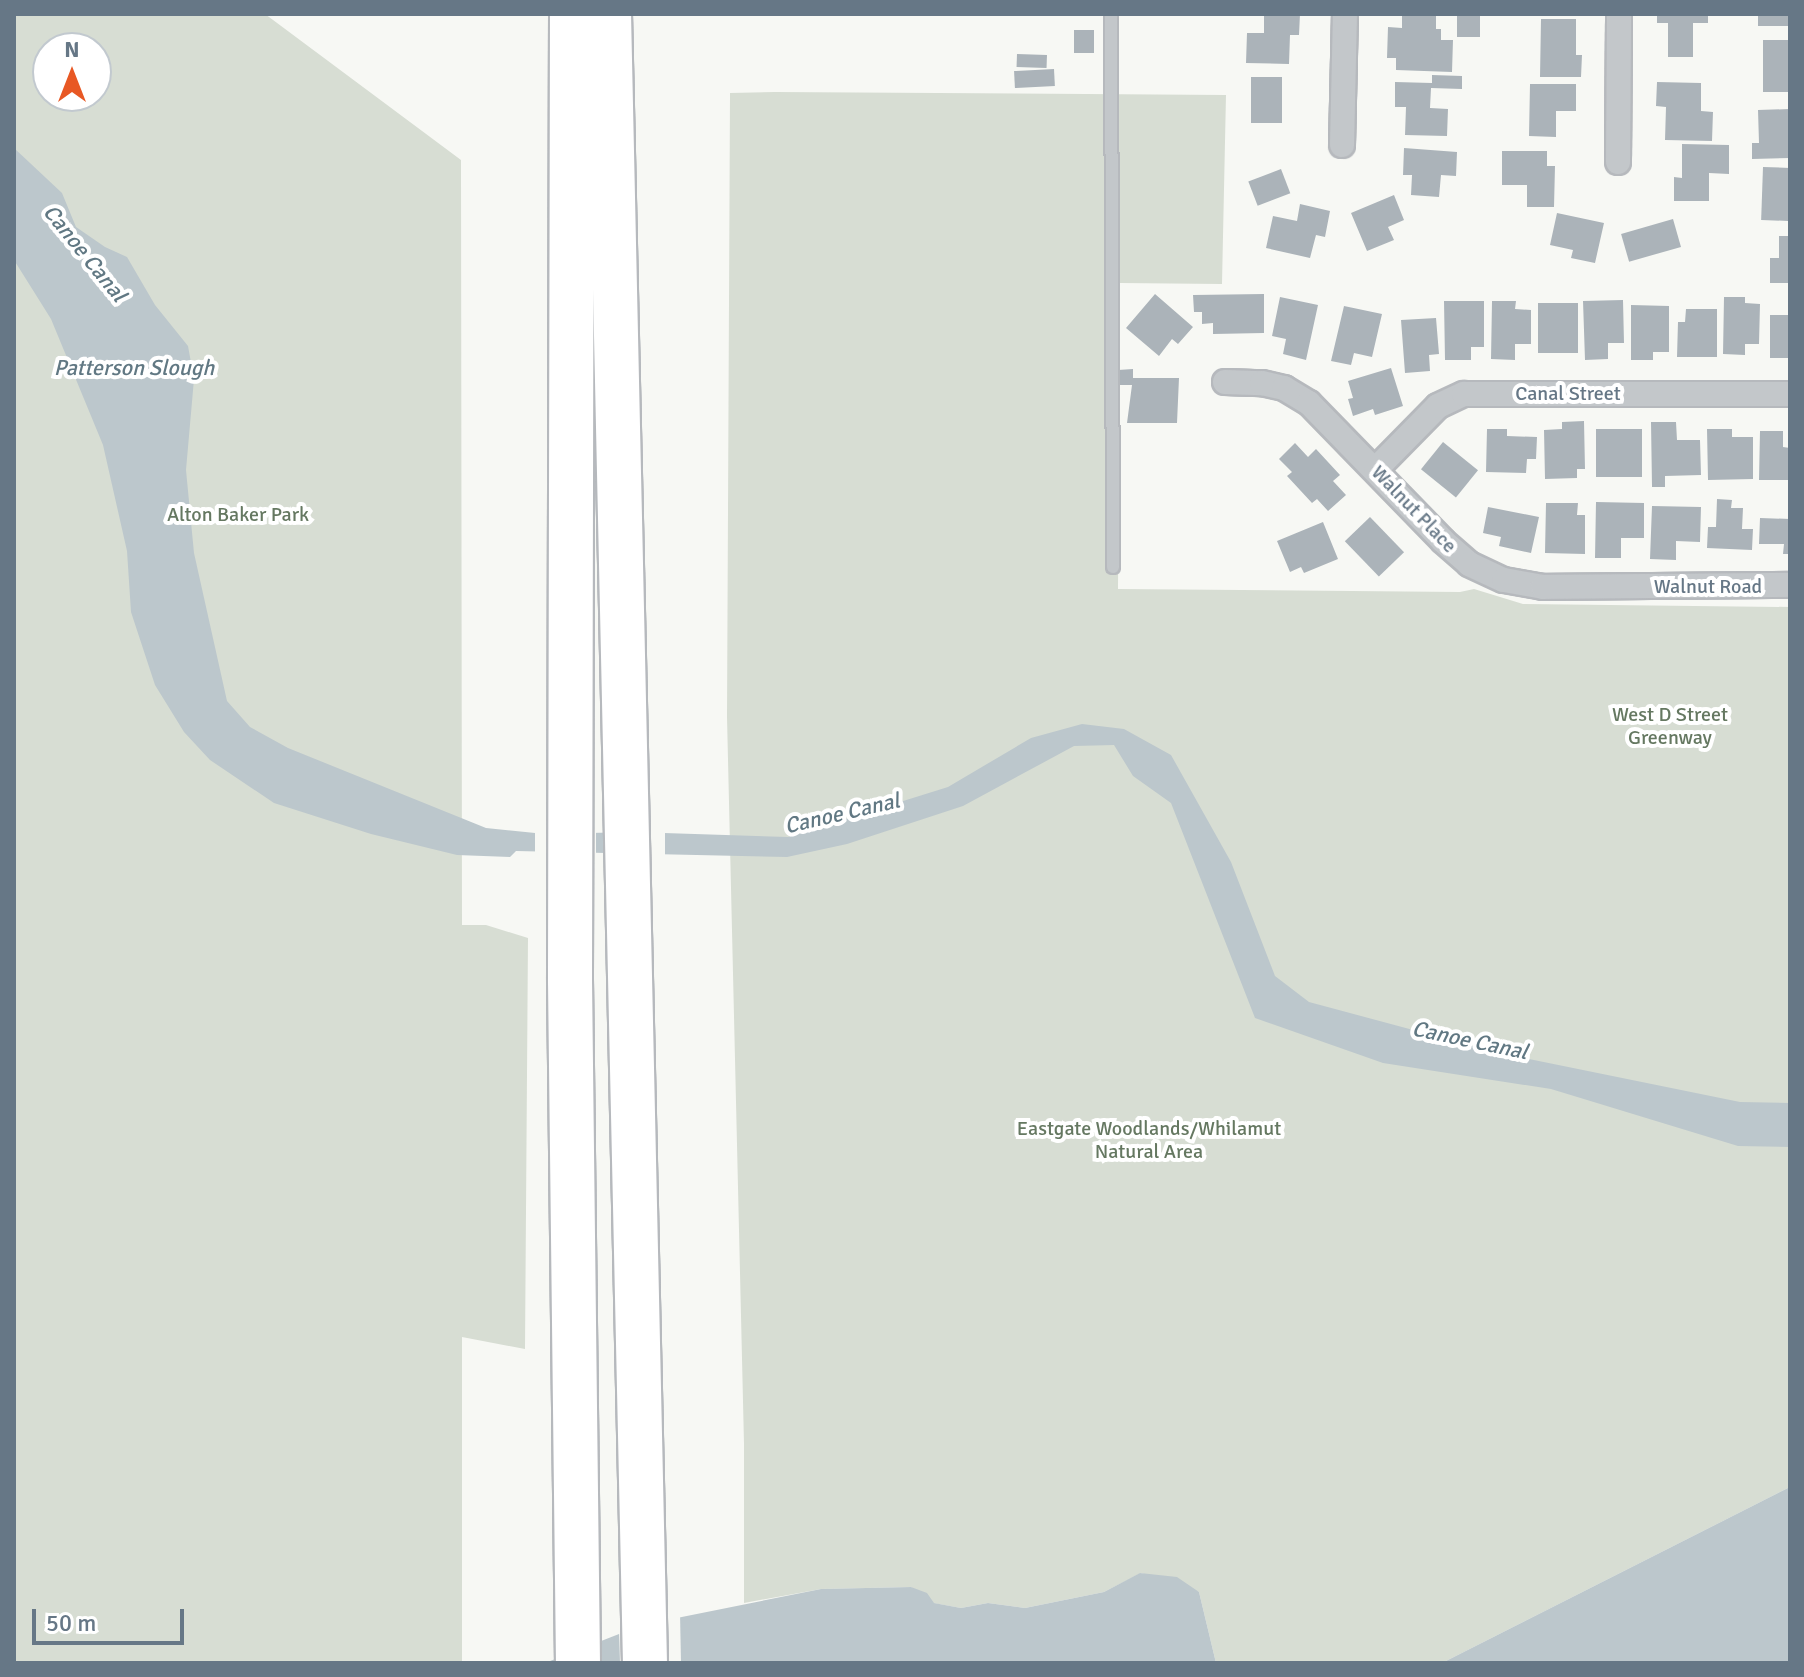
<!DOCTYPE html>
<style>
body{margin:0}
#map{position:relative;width:1804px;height:1677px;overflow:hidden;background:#f7f8f4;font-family:Signika,sans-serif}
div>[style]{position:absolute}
.green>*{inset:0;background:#d7ddd3}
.water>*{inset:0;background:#bcc7cc}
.pier>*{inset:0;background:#f7f8f4;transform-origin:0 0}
.building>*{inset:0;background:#abb3b9;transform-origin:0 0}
.roads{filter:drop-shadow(2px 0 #b6b9bd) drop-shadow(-2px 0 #b6b9bd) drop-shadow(0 2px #b6b9bd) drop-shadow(0 -2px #b6b9bd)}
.lane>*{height:12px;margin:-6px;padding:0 6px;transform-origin:6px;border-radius:6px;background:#c3c7ca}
.street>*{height:24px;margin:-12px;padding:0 12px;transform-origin:12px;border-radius:12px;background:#c3c7ca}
.highway>*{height:44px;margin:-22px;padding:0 22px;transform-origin:22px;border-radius:22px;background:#fff}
span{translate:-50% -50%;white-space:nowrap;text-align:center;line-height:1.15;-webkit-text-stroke:8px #fff;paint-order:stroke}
.street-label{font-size:20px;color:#667786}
.park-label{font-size:20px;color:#657861}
.water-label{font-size:22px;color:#617883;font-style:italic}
.frame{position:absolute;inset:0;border:16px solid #667786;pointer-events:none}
.north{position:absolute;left:32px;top:32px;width:80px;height:80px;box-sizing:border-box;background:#fff;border:2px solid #c2c9cf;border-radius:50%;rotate:0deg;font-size:22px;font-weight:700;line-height:32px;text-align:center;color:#667786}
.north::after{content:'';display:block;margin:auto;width:28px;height:36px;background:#e85824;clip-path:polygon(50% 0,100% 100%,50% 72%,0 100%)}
.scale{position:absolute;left:32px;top:1609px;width:152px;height:36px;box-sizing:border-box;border:4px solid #667786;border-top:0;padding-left:10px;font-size:24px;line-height:28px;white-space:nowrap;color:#667786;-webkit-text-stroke:6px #fff;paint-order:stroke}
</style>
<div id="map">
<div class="green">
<div style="clip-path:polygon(evenodd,14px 14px,265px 14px,461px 160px,462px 925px,486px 925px,528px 938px,525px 1349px,462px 1337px,462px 1663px,14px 1663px,14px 14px,48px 48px,96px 48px,96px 96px,48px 96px,48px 48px)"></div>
<div style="clip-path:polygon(775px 92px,1226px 95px,1222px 284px,1120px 283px,1118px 589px,1460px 592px,1474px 589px,1523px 604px,1790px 607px,1790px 1487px,1442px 1663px,1216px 1663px,1199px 1592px,1141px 1573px,1104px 1592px,1025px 1608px,988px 1603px,961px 1608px,933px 1603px,911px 1587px,821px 1589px,744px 1603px,744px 1444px,727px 717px,730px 93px)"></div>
</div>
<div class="water">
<div style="clip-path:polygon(14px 148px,62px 193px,76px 227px,105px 247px,127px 257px,155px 305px,188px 346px,194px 379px,186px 470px,194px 553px,227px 701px,250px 727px,288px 748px,486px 828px,545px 834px,633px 832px,788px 837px,948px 787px,1031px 738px,1082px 724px,1124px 729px,1171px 755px,1231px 862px,1275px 976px,1309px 1002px,1495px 1052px,1740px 1102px,1790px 1103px,1790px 1147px,1738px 1146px,1551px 1089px,1383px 1063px,1255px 1018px,1171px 803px,1133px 776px,1114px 745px,1074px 746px,963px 806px,847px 844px,787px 857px,516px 851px,510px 857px,457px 855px,371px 834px,274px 803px,210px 760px,184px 732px,155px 685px,131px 612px,127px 551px,103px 445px,51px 319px,14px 260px)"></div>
<div style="clip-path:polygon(1790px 1487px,1790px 1663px,1442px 1663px,1614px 1576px)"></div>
<div style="clip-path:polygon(1140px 1573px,1177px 1577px,1199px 1592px,1216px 1663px,545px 1663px,642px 1625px,821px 1589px,911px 1587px,927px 1593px,934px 1603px,961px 1608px,988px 1603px,1025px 1608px,1104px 1592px)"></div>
</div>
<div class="pier">
<div style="left:665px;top:828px;width:30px;height:61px;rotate:90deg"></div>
<div style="left:535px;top:829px;width:61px;height:27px"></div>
<div style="clip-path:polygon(680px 1613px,681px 1663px,620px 1663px,619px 1630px)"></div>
</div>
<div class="building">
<div style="clip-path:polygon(1264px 14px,1300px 14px,1299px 35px,1290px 35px,1289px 64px,1246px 63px,1247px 33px,1264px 33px)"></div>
<div style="clip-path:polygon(1402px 14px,1436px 14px,1436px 29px,1441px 29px,1441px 40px,1453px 40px,1452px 72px,1396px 70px,1396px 58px,1387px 58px,1388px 27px,1402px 28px)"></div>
<div style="left:1457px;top:14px;width:23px;height:23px"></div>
<div style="clip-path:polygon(1657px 14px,1708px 14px,1708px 23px,1693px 23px,1693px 57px,1668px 57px,1668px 23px,1657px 23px)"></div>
<div style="left:1758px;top:14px;width:32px;height:12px"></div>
<div style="clip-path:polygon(1541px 19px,1576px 19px,1576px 55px,1582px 55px,1581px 77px,1540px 77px)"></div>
<div style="left:1074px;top:30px;width:20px;height:23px"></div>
<div style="left:1763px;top:40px;width:27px;height:52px"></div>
<div style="left:1017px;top:54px;width:30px;height:13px;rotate:2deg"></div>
<div style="left:1054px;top:69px;width:17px;height:40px;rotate:87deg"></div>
<div style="clip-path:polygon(1432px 75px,1462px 76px,1462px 89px,1431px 88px,1430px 108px,1448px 109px,1447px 136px,1405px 135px,1406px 107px,1395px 107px,1395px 82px,1432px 83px)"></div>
<div style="left:1251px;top:77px;width:31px;height:46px"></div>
<div style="clip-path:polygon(1657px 82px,1701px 83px,1701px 111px,1713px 112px,1712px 141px,1665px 140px,1666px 107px,1656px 106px)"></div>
<div style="clip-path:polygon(1530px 84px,1576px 84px,1576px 111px,1556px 111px,1556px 137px,1529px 136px)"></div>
<div style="clip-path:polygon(1790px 109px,1790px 158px,1752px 159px,1752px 143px,1759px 143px,1758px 110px)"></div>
<div style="clip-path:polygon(1682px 144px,1729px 145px,1729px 174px,1709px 173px,1709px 201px,1674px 201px,1674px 177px,1682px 178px)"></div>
<div style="clip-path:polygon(1404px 148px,1457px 152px,1456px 176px,1441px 175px,1439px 197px,1411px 195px,1412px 175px,1403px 175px)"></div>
<div style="clip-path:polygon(1502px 151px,1547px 151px,1547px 166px,1555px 166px,1554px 207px,1527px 207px,1527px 185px,1502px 185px)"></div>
<div style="left:1763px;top:167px;width:27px;height:53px;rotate:2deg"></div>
<div style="left:1281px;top:169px;width:26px;height:35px;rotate:69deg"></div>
<div style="clip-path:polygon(1394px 195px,1404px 220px,1388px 227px,1394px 240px,1367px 251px,1351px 213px)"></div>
<div style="clip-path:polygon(1300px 204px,1330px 211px,1325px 237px,1316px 235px,1310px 258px,1266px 248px,1273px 216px,1297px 221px)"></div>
<div style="clip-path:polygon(1557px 213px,1604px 223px,1595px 263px,1571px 258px,1573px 250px,1550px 245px)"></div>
<div style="left:1673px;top:219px;width:29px;height:54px;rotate:74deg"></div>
<div style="clip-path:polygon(1779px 236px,1790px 236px,1790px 283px,1770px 283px,1770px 258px,1779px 258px)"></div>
<div style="clip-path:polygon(1155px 294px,1193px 327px,1178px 344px,1172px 339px,1159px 356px,1126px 328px)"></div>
<div style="clip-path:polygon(1264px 294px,1264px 333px,1213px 334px,1213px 323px,1202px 324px,1202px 312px,1194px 312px,1193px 295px)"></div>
<div style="clip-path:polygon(1280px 297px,1318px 305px,1306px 360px,1283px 354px,1286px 339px,1272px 336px)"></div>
<div style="clip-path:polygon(1724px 297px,1745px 297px,1745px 303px,1760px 304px,1759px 344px,1745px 344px,1745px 355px,1723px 354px)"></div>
<div style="clip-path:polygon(1623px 300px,1624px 343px,1608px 343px,1608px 359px,1585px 360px,1583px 301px)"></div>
<div style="clip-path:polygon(1444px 301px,1484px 301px,1484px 347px,1471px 347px,1471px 360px,1445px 360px)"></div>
<div style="clip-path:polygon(1492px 301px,1516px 301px,1515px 309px,1531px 310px,1531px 344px,1515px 344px,1515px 360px,1491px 359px)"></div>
<div style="left:1538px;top:303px;width:40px;height:50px"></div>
<div style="clip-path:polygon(1631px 305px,1669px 306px,1669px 352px,1653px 352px,1653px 360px,1631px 360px)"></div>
<div style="clip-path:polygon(1344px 306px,1382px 314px,1372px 357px,1354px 353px,1351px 365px,1331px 361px)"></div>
<div style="clip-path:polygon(1686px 309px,1717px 309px,1717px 357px,1677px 357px,1678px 322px,1685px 322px)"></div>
<div style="left:1770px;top:315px;width:20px;height:43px"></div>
<div style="clip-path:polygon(1436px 318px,1439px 354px,1429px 355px,1430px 371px,1405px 373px,1401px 320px)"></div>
<div style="clip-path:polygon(1391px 368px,1403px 406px,1375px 415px,1373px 409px,1353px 416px,1348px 399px,1353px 398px,1348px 381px)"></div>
<div style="clip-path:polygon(1133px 369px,1133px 378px,1179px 378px,1177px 423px,1127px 423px,1132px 385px,1118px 385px,1118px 370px)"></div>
<div style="clip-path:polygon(1584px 421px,1585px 469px,1577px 469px,1577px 478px,1545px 479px,1544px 430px,1562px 429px,1562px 422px)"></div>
<div style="clip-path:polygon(1651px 422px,1676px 422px,1677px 440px,1700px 440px,1701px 475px,1665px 476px,1665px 487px,1652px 487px)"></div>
<div style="clip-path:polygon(1487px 429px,1507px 429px,1507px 436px,1537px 437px,1536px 459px,1527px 459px,1526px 473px,1486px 472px)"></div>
<div style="left:1642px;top:429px;width:48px;height:46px;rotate:90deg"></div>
<div style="clip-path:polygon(1707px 429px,1732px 429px,1732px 437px,1753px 437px,1753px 479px,1708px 480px)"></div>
<div style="clip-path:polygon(1760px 431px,1783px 431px,1783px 447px,1790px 448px,1790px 480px,1759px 480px)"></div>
<div style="left:1443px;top:442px;width:45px;height:35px;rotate:39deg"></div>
<div style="clip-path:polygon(1295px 443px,1308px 457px,1316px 449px,1340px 475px,1333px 481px,1346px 495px,1328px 511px,1317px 499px,1312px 503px,1287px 476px,1292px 472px,1279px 459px)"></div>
<div style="clip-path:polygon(1717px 499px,1732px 500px,1731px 508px,1743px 508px,1742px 529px,1753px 529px,1752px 550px,1707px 548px,1708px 527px,1716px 527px)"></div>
<div style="clip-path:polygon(1596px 502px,1644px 503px,1644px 538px,1621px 538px,1621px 558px,1595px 558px)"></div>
<div style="clip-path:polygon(1546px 503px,1578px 503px,1577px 515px,1585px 515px,1585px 554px,1545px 553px)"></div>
<div style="clip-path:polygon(1652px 506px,1701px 507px,1700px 542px,1676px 541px,1676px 560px,1650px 559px)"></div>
<div style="clip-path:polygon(1488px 507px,1539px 517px,1531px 553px,1499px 546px,1501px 537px,1483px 533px)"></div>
<div style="left:1370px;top:517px;width:49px;height:35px;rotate:46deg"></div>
<div style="clip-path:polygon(1760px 518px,1790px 519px,1790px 554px,1783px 554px,1784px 544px,1759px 544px)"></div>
<div style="clip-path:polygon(1323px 522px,1338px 559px,1304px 573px,1301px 567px,1290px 572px,1277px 541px)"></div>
</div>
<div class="roads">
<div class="lane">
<div style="left:1111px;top:14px;width:553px;rotate:89.79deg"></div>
</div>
<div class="street">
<div style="left:1342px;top:145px;width:131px;rotate:-88.7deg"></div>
<div style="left:1618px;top:162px;width:148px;rotate:-89.6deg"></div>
<div style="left:1225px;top:382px;width:37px;rotate:2deg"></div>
<div style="left:1262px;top:383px;width:23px;rotate:13deg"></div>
<div style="left:1284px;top:388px;width:29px;rotate:31deg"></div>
<div style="left:1309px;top:403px;width:192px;rotate:45.8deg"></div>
<div style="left:1443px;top:541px;width:35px;rotate:41deg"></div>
<div style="left:1469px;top:564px;width:38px;rotate:25deg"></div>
<div style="left:1504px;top:580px;width:40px;rotate:10deg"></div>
<div style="left:1543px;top:587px;width:247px;rotate:-0.5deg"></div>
<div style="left:1376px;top:469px;width:88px;rotate:-45.5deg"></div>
<div style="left:1438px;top:406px;width:29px;rotate:-25deg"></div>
<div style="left:1464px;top:394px;width:326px"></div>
</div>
<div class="highway">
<div style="left:572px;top:14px;width:966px;rotate:90.12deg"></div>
<div style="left:570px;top:980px;width:683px;rotate:89.33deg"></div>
<div style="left:609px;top:14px;width:1649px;rotate:88.75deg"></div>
</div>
</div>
<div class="street-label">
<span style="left:1568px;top:393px">Canal Street</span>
<span style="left:1414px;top:509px;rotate:46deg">Walnut Place</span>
<span style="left:1708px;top:586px">Walnut Road</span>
</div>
<div class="park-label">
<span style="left:238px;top:514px">Alton Baker Park</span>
<span style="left:1670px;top:726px">West D Street<br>Greenway</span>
<span style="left:1149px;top:1140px">Eastgate Woodlands/Whilamut<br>Natural Area</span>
</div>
<div class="water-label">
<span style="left:85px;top:253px;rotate:51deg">Canoe Canal</span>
<span style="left:134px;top:368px">Patterson Slough</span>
<span style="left:842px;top:813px;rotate:-13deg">Canoe Canal</span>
<span style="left:1470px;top:1040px;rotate:12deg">Canoe Canal</span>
</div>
<div class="frame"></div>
<div class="north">N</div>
<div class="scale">50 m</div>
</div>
